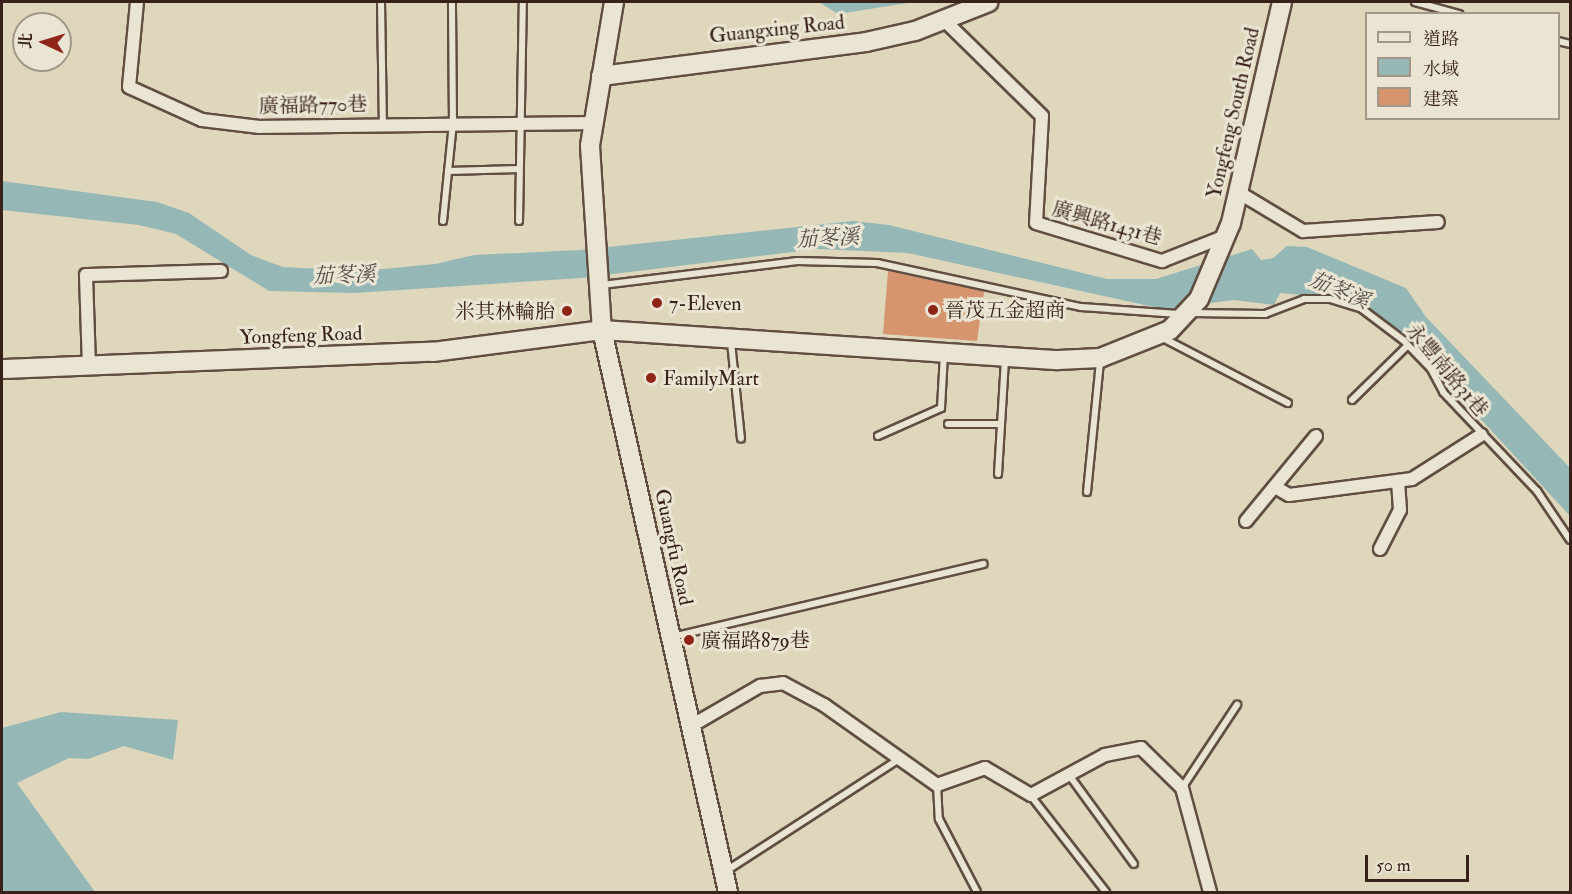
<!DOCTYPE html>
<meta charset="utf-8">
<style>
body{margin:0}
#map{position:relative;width:1572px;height:894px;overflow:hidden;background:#dfd7bb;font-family:"IM FELL Double Pica","Noto Serif TC",serif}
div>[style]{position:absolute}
.water>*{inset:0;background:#95b8b6}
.building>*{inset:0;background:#d6956f}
.roads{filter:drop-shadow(2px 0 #614e42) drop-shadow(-2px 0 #614e42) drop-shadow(0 2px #614e42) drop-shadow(0 -2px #614e42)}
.lane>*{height:6px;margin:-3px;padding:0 3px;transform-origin:3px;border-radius:3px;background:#eae5d3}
.street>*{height:12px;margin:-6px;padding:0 6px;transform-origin:6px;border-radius:6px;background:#eae5d3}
.secondary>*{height:18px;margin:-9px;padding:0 9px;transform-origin:9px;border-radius:9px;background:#eae5d3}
.dots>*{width:16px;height:16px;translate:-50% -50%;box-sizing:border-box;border:3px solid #eae5d3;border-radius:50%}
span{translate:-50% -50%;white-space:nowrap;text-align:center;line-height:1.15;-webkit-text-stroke:6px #eae5d3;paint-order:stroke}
.street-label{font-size:20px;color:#372119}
.poi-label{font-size:20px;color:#372119}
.left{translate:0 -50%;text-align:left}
.right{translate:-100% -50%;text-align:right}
.water-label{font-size:21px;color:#534e48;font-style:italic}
.frame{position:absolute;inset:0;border:3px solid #372119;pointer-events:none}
.legend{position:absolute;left:1365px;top:12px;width:195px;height:108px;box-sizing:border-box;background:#eae5d3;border:2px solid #a29789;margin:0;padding:8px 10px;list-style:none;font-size:18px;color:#372119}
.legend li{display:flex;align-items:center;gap:12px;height:30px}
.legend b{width:30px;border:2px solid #a29789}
.north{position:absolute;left:12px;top:12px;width:60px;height:60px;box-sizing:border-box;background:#eae5d3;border:2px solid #a29789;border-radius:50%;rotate:274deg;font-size:16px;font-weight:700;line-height:24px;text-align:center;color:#372119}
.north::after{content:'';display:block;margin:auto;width:21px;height:27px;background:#8f2418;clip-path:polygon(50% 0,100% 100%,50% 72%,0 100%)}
.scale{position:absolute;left:1365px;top:855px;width:104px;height:27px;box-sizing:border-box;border:3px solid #372119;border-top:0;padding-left:8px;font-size:18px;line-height:21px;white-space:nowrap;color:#372119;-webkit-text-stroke:4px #eae5d3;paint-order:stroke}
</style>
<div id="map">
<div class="water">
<div style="clip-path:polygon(819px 2px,914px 2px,838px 14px)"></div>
<div style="clip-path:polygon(2px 181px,157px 202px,189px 213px,251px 255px,283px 267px,362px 271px,435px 264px,474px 255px,580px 250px,853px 221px,889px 225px,1107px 279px,1156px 279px,1252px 249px,1261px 260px,1273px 258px,1287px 246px,1307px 247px,1406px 288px,1426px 317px,1570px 468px,1570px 516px,1406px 338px,1372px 310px,1346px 299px,1280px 293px,1274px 305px,1234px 300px,1163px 309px,908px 253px,818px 249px,581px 278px,355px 293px,269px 291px,176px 234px,139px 225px,2px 210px)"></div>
<div style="clip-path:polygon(61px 712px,178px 720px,173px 760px,124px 746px,88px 759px,69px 758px,17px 783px,95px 892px,2px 892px,2px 728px)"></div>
</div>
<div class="building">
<div style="clip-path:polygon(888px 271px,984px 291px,977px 341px,883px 334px)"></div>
</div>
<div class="roads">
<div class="lane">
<div style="left:381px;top:2px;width:121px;rotate:89.1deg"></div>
<div style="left:1415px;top:2px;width:46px;rotate:15.3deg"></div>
<div style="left:1558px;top:41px;width:12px;rotate:14deg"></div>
<div style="left:448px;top:171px;width:71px;rotate:-1.6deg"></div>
<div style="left:443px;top:221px;width:99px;rotate:-84.2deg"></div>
<div style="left:453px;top:123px;width:121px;rotate:-90.5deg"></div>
<div style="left:519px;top:221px;width:219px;rotate:-89deg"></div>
<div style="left:602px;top:285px;width:197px;rotate:-7deg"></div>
<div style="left:798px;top:261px;width:79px;rotate:1.5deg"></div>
<div style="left:877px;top:263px;width:209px;rotate:12.2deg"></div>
<div style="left:1081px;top:307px;width:98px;rotate:4.1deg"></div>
<div style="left:1192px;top:313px;width:73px;rotate:0.8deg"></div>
<div style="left:1265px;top:314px;width:42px;rotate:-21deg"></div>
<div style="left:1304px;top:299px;width:26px"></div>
<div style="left:1330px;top:299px;width:34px;rotate:17deg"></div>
<div style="left:1362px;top:309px;width:51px;rotate:37.1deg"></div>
<div style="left:1403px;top:340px;width:40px;rotate:46deg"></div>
<div style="left:1431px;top:369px;width:26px;rotate:62deg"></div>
<div style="left:1443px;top:392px;width:137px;rotate:46.5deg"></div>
<div style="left:1537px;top:491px;width:59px;rotate:56deg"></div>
<div style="left:1161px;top:337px;width:143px;rotate:27.5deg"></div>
<div style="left:731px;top:342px;width:97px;rotate:84.1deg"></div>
<div style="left:1352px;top:400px;width:78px;rotate:-44.5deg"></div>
<div style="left:948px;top:424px;width:53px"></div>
<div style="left:878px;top:436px;width:69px;rotate:-24deg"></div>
<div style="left:941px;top:408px;width:53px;rotate:-86.8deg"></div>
<div style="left:998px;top:474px;width:116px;rotate:-86.5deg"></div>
<div style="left:1087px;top:492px;width:132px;rotate:-84.3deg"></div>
<div style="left:672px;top:637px;width:320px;rotate:-13.2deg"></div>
<div style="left:1069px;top:775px;width:110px;rotate:53.9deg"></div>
<div style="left:937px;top:785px;width:34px;rotate:87deg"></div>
<div style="left:939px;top:819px;width:82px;rotate:62.5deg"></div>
<div style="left:1182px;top:788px;width:100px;rotate:-56.5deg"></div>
<div style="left:1031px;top:796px;width:122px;rotate:52deg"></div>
<div style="left:726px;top:871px;width:206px;rotate:-32.9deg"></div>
</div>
<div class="street">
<div style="left:137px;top:2px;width:85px;rotate:95.4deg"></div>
<div style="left:129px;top:87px;width:80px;rotate:24.3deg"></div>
<div style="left:202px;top:120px;width:58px;rotate:6.9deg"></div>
<div style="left:260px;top:127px;width:331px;rotate:-0.7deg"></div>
<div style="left:944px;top:20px;width:137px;rotate:44.4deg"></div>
<div style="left:1042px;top:116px;width:107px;rotate:93.2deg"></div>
<div style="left:1036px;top:223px;width:132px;rotate:16.8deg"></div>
<div style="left:1162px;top:261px;width:71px;rotate:-21.5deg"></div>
<div style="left:1238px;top:192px;width:76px;rotate:31deg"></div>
<div style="left:1303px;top:231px;width:135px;rotate:-3.8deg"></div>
<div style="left:89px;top:366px;width:91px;rotate:-91.9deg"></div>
<div style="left:86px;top:275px;width:135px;rotate:-1.7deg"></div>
<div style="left:1275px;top:487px;width:16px;rotate:30deg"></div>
<div style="left:1289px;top:495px;width:124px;rotate:-7.4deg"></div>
<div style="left:1412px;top:479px;width:82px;rotate:-32.5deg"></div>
<div style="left:1246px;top:521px;width:110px;rotate:-50.5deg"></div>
<div style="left:1380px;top:549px;width:44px;rotate:-62.9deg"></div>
<div style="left:1400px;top:510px;width:29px;rotate:-94deg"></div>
<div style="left:691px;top:726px;width:80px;rotate:-30.1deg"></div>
<div style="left:760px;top:686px;width:23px;rotate:-7deg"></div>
<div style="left:783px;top:683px;width:47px;rotate:28.2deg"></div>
<div style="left:824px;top:705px;width:138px;rotate:35.3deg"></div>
<div style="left:937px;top:785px;width:51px;rotate:-19.5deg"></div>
<div style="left:985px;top:768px;width:53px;rotate:30.4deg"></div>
<div style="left:1031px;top:795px;width:84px;rotate:-28.4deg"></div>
<div style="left:1105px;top:755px;width:37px;rotate:-11deg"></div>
<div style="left:1141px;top:748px;width:57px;rotate:44.3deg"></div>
<div style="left:1182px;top:788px;width:108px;rotate:74.9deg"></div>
</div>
<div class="secondary">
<div style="left:614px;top:2px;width:146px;rotate:99.5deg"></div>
<div style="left:590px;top:146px;width:184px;rotate:86.3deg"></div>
<div style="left:602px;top:330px;width:576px;rotate:77.36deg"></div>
<div style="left:601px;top:76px;width:267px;rotate:-7.3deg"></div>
<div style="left:866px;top:42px;width:50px;rotate:-12.7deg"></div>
<div style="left:915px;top:31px;width:79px;rotate:-21.4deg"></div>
<div style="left:2px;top:369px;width:431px;rotate:-2.3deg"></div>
<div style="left:433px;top:352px;width:170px;rotate:-7.4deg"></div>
<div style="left:602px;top:330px;width:457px;rotate:3.8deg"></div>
<div style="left:1058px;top:360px;width:42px;rotate:-2.7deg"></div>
<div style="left:1100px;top:358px;width:75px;rotate:-21.8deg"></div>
<div style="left:1170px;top:330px;width:42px;rotate:-46.9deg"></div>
<div style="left:1199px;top:299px;width:82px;rotate:-67.2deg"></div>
<div style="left:1231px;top:223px;width:227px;rotate:-77deg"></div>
</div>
</div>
<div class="dots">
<div style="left:657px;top:303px;background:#8f2418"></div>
<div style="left:933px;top:310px;background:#8f2418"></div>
<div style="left:567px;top:311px;background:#8f2418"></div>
<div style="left:651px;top:378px;background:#8f2418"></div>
<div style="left:689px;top:640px;background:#8f2418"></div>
</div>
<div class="street-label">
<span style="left:777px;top:29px;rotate:-6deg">Guangxing Road</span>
<span style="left:313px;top:105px;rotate:-1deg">廣福路770巷</span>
<span style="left:1233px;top:113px;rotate:-77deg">Yongfeng South Road</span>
<span style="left:1107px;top:223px;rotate:16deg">廣興路1431巷</span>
<span style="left:301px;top:335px;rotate:-2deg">Yongfeng Road</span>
<span style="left:1447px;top:370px;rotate:50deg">永豐南路31巷</span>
<span style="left:674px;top:547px;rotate:78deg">Guangfu Road</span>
</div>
<div class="poi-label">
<span class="left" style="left:669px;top:303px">7-Eleven</span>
<span class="left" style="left:945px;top:310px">晉茂五金超商</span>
<span class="right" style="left:555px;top:311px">米其林輪胎</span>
<span class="left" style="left:663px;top:378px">FamilyMart</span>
<span class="left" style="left:701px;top:640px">廣福路879巷</span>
</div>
<div class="water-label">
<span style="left:828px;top:239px;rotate:-3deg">茄苳溪</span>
<span style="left:344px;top:276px;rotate:-2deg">茄苳溪</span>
<span style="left:1339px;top:291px;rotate:23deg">茄苳溪</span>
</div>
<div class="frame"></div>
<ul class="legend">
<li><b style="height:8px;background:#eae5d3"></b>道路</li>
<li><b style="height:16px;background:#95b8b6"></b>水域</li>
<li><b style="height:16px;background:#d6956f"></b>建築</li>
</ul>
<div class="north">北</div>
<div class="scale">50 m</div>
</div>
